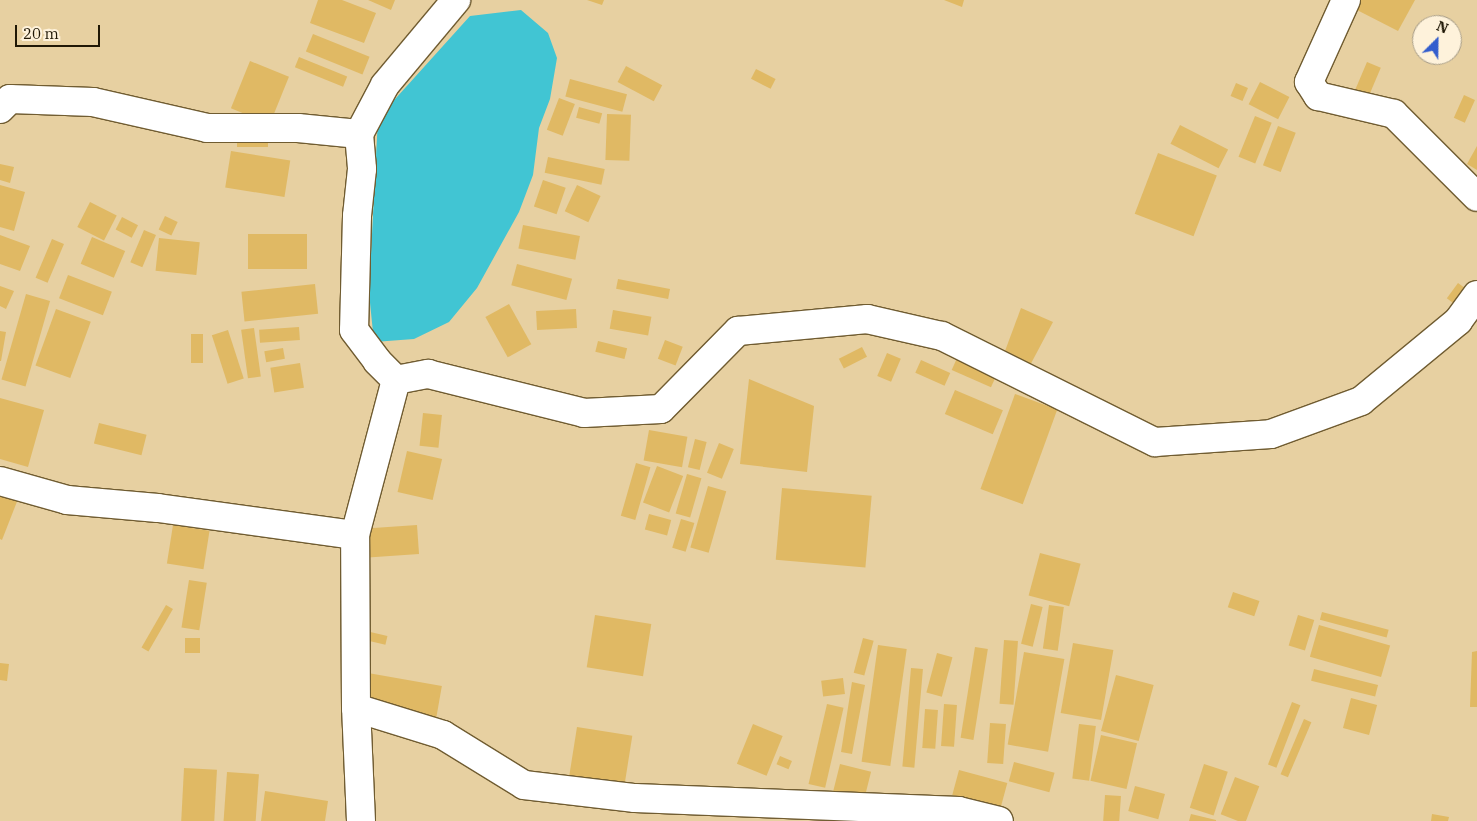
<!DOCTYPE html>
<style>
body{margin:0}
#map{position:relative;width:1477px;height:821px;overflow:hidden;background:#e7d0a1;font-family:"IBM Plex Serif",serif}
div>[style]{position:absolute}
.water>*{inset:0;background:#41c5d3}
.building>*{inset:0;background:#e0b964;transform-origin:0 0}
.roads{filter:drop-shadow(1px 0 #705c31) drop-shadow(-1px 0 #705c31) drop-shadow(0 1px #705c31) drop-shadow(0 -1px #705c31)}
.minor>*{height:28px;margin:-14px;padding:0 14px;transform-origin:14px;border-radius:14px;background:#fff}
span{translate:-50% -50%;white-space:nowrap;text-align:center;line-height:1.15;-webkit-text-stroke:4px #fef2db;paint-order:stroke}
.north{position:absolute;left:1412px;top:15px;width:50px;height:50px;box-sizing:border-box;background:#fef2db;border:1px solid #a59b86;border-radius:50%;rotate:23deg;font-size:14px;font-weight:700;line-height:20px;text-align:center;color:#201806}
.north::after{content:'';display:block;margin:auto;width:18px;height:22px;background:#335dcd;clip-path:polygon(50% 0,100% 100%,50% 72%,0 100%)}
.scale{position:absolute;left:15px;top:25px;width:85px;height:22px;box-sizing:border-box;border:2px solid #201806;border-top:0;padding-left:6px;font-size:15px;line-height:18px;white-space:nowrap;color:#201806;-webkit-text-stroke:4px #fef2db;paint-order:stroke}
</style>
<div id="map">
<div class="water">
<div style="clip-path:polygon(521px 10px,548px 33px,557px 58px,550px 99px,539px 128px,533px 175px,519px 212px,477px 288px,449px 322px,414px 339px,374px 342px,369px 293px,378px 118px,470px 16px)"></div>
</div>
<div class="building">
<div style="clip-path:polygon(318px 0,342px 0,376px 13px,364px 43px,310px 23px)"></div>
<div style="clip-path:polygon(368px 0,395px 0,391px 10px)"></div>
<div style="clip-path:polygon(587px 0,604px 0,602px 5px)"></div>
<div style="clip-path:polygon(944px 0,964px 0,962px 7px)"></div>
<div style="clip-path:polygon(1360px 0,1415px 0,1398px 31px,1355px 9px)"></div>
<div style="left:313px;top:34px;width:61px;height:19px;rotate:22deg"></div>
<div style="left:299px;top:57px;width:52px;height:11px;rotate:22deg"></div>
<div style="left:250px;top:61px;width:42px;height:51px;rotate:22deg"></div>
<div style="left:1367px;top:62px;width:15px;height:38px;rotate:23deg"></div>
<div style="left:626px;top:66px;width:41px;height:18px;rotate:28deg"></div>
<div style="left:756px;top:69px;width:22px;height:11px;rotate:27deg"></div>
<div style="left:570px;top:79px;width:59px;height:18px;rotate:15deg"></div>
<div style="left:1260px;top:82px;width:33px;height:25px;rotate:27deg"></div>
<div style="left:1236px;top:83px;width:13px;height:14px;rotate:23deg"></div>
<div style="left:1464px;top:95px;width:12px;height:25px;rotate:24deg"></div>
<div style="left:559px;top:98px;width:17px;height:34px;rotate:21deg"></div>
<div style="left:579px;top:107px;width:24px;height:11px;rotate:15deg"></div>
<div style="left:607px;top:114px;width:24px;height:46px;rotate:2deg"></div>
<div style="left:1255px;top:116px;width:18px;height:44px;rotate:22deg"></div>
<div style="left:1180px;top:125px;width:54px;height:21px;rotate:27deg"></div>
<div style="left:1278px;top:126px;width:19px;height:42px;rotate:21deg"></div>
<div style="left:268px;top:133px;width:14px;height:31px;rotate:90deg"></div>
<div style="clip-path:polygon(1477px 146px,1477px 170px,1467px 164px)"></div>
<div style="left:231px;top:151px;width:60px;height:37px;rotate:9deg"></div>
<div style="left:1158px;top:153px;width:63px;height:65px;rotate:21deg"></div>
<div style="left:548px;top:157px;width:58px;height:16px;rotate:12deg"></div>
<div style="clip-path:polygon(0 164px,14px 167px,10px 183px,0 180px)"></div>
<div style="left:543px;top:180px;width:24px;height:28px;rotate:19deg"></div>
<div style="clip-path:polygon(0 185px,25px 192px,14px 231px,0 227px)"></div>
<div style="left:577px;top:185px;width:26px;height:29px;rotate:25deg"></div>
<div style="left:90px;top:202px;width:30px;height:28px;rotate:27deg"></div>
<div style="left:165px;top:216px;width:14px;height:15px;rotate:25deg"></div>
<div style="left:122px;top:217px;width:18px;height:14px;rotate:27deg"></div>
<div style="left:523px;top:225px;width:58px;height:24px;rotate:11deg"></div>
<div style="left:144px;top:230px;width:13px;height:35px;rotate:23deg"></div>
<div style="left:248px;top:234px;width:59px;height:35px"></div>
<div style="clip-path:polygon(0 235px,30px 246px,20px 271px,0 264px)"></div>
<div style="left:92px;top:237px;width:36px;height:29px;rotate:23deg"></div>
<div style="left:159px;top:238px;width:41px;height:33px;rotate:6deg"></div>
<div style="left:52px;top:239px;width:13px;height:42px;rotate:23deg"></div>
<div style="left:517px;top:264px;width:57px;height:22px;rotate:15deg"></div>
<div style="left:68px;top:275px;width:47px;height:25px;rotate:21deg"></div>
<div style="left:618px;top:279px;width:53px;height:10px;rotate:11deg"></div>
<div style="left:1458px;top:283px;width:9px;height:19px;rotate:36deg"></div>
<div style="left:315px;top:284px;width:30px;height:74px;rotate:84deg"></div>
<div style="clip-path:polygon(0 286px,14px 291px,6px 309px,0 306px)"></div>
<div style="left:26px;top:294px;width:25px;height:89px;rotate:16deg"></div>
<div style="left:509px;top:304px;width:46px;height:27px;rotate:61deg"></div>
<div style="clip-path:polygon(1021px 308px,1053px 322px,1027px 371px,1005px 351px)"></div>
<div style="left:56px;top:309px;width:37px;height:60px;rotate:20deg"></div>
<div style="left:576px;top:309px;width:19px;height:40px;rotate:87deg"></div>
<div style="left:613px;top:310px;width:39px;height:19px;rotate:10deg"></div>
<div style="left:299px;top:327px;width:13px;height:40px;rotate:86deg"></div>
<div style="left:254px;top:328px;width:49px;height:13px;rotate:82deg"></div>
<div style="left:228px;top:330px;width:51px;height:17px;rotate:72deg"></div>
<div style="clip-path:polygon(0 331px,6px 332px,1px 361px,0 361px)"></div>
<div style="left:191px;top:334px;width:12px;height:29px"></div>
<div style="left:665px;top:340px;width:19px;height:20px;rotate:21deg"></div>
<div style="left:598px;top:341px;width:30px;height:11px;rotate:14deg"></div>
<div style="left:862px;top:347px;width:11px;height:26px;rotate:63deg"></div>
<div style="left:283px;top:348px;width:11px;height:19px;rotate:80deg"></div>
<div style="left:887px;top:353px;width:15px;height:25px;rotate:23deg"></div>
<div style="left:957px;top:358px;width:43px;height:13px;rotate:24deg"></div>
<div style="left:921px;top:360px;width:32px;height:14px;rotate:24deg"></div>
<div style="left:300px;top:363px;width:25px;height:30px;rotate:81deg"></div>
<div style="clip-path:polygon(749px 379px,814px 406px,807px 472px,740px 464px)"></div>
<div style="left:955px;top:390px;width:52px;height:26px;rotate:23deg"></div>
<div style="left:1015px;top:394px;width:45px;height:101px;rotate:20deg"></div>
<div style="clip-path:polygon(0 398px,44px 410px,28px 467px,0 459px)"></div>
<div style="left:423px;top:413px;width:19px;height:33px;rotate:6deg"></div>
<div style="left:99px;top:423px;width:49px;height:21px;rotate:14deg"></div>
<div style="left:649px;top:430px;width:39px;height:31px;rotate:10deg"></div>
<div style="left:695px;top:439px;width:12px;height:29px;rotate:14deg"></div>
<div style="left:719px;top:443px;width:16px;height:32px;rotate:22deg"></div>
<div style="left:407px;top:451px;width:36px;height:42px;rotate:13deg"></div>
<div style="left:636px;top:463px;width:15px;height:55px;rotate:16deg"></div>
<div style="left:657px;top:466px;width:28px;height:39px;rotate:21deg"></div>
<div style="left:687px;top:474px;width:15px;height:41px;rotate:16deg"></div>
<div style="left:708px;top:486px;width:19px;height:64px;rotate:16deg"></div>
<div style="left:782px;top:488px;width:90px;height:72px;rotate:5deg"></div>
<div style="clip-path:polygon(0 492px,18px 499px,2px 540px,0 539px)"></div>
<div style="left:649px;top:514px;width:23px;height:16px;rotate:15deg"></div>
<div style="left:681px;top:519px;width:14px;height:30px;rotate:17deg"></div>
<div style="left:173px;top:525px;width:37px;height:39px;rotate:9deg"></div>
<div style="left:417px;top:525px;width:29px;height:51px;rotate:86deg"></div>
<div style="left:1040px;top:553px;width:42px;height:44px;rotate:15deg"></div>
<div style="left:189px;top:580px;width:18px;height:48px;rotate:9deg"></div>
<div style="left:1233px;top:592px;width:28px;height:16px;rotate:19deg"></div>
<div style="left:1031px;top:604px;width:12px;height:41px;rotate:14deg"></div>
<div style="left:166px;top:605px;width:8px;height:49px;rotate:30deg"></div>
<div style="left:1049px;top:605px;width:15px;height:44px;rotate:8deg"></div>
<div style="left:1322px;top:612px;width:69px;height:8px;rotate:15deg"></div>
<div style="left:595px;top:615px;width:57px;height:53px;rotate:9deg"></div>
<div style="left:1298px;top:615px;width:17px;height:32px;rotate:17deg"></div>
<div style="left:1319px;top:625px;width:74px;height:33px;rotate:16deg"></div>
<div style="left:366px;top:631px;width:22px;height:9px;rotate:13deg"></div>
<div style="left:185px;top:638px;width:15px;height:15px"></div>
<div style="left:863px;top:638px;width:11px;height:36px;rotate:15deg"></div>
<div style="left:1004px;top:640px;width:14px;height:64px;rotate:4deg"></div>
<div style="left:1073px;top:643px;width:41px;height:71px;rotate:10deg"></div>
<div style="left:878px;top:645px;width:29px;height:118px;rotate:8deg"></div>
<div style="left:975px;top:647px;width:13px;height:92px;rotate:9deg"></div>
<div style="clip-path:polygon(1477px 651px,1477px 707px,1470px 707px,1472px 652px)"></div>
<div style="left:1024px;top:652px;width:41px;height:94px;rotate:10deg"></div>
<div style="left:937px;top:653px;width:16px;height:41px;rotate:15deg"></div>
<div style="clip-path:polygon(0 663px,9px 664px,7px 681px,0 680px)"></div>
<div style="left:911px;top:668px;width:12px;height:99px;rotate:5deg"></div>
<div style="left:1314px;top:669px;width:66px;height:12px;rotate:14deg"></div>
<div style="left:368px;top:673px;width:75px;height:34px;rotate:10deg"></div>
<div style="left:1116px;top:675px;width:39px;height:58px;rotate:15deg"></div>
<div style="left:843px;top:678px;width:16px;height:22px;rotate:83deg"></div>
<div style="clip-path:polygon(852px 682px,865px 685px,852px 754px,841px 752px)"></div>
<div style="left:1351px;top:698px;width:27px;height:31px;rotate:15deg"></div>
<div style="left:1292px;top:702px;width:9px;height:67px;rotate:21deg"></div>
<div style="left:827px;top:704px;width:17px;height:82px;rotate:13deg"></div>
<div style="left:944px;top:704px;width:13px;height:42px;rotate:4deg"></div>
<div style="left:925px;top:709px;width:13px;height:39px;rotate:4deg"></div>
<div style="left:1304px;top:719px;width:8px;height:60px;rotate:23deg"></div>
<div style="left:990px;top:723px;width:16px;height:40px;rotate:4deg"></div>
<div style="left:753px;top:724px;width:32px;height:43px;rotate:22deg"></div>
<div style="left:1079px;top:724px;width:17px;height:55px;rotate:7deg"></div>
<div style="left:577px;top:727px;width:56px;height:54px;rotate:9deg"></div>
<div style="left:1101px;top:735px;width:37px;height:47px;rotate:13deg"></div>
<div style="left:780px;top:756px;width:13px;height:9px;rotate:23deg"></div>
<div style="left:1014px;top:762px;width:42px;height:20px;rotate:15deg"></div>
<div style="left:840px;top:764px;width:32px;height:32px;rotate:14deg"></div>
<div style="left:1204px;top:764px;width:25px;height:46px;rotate:18deg"></div>
<div style="left:184px;top:768px;width:33px;height:53px;rotate:3deg"></div>
<div style="left:959px;top:770px;width:50px;height:26px;rotate:15deg"></div>
<div style="left:227px;top:772px;width:32px;height:49px;rotate:4deg"></div>
<div style="left:1235px;top:777px;width:26px;height:40px;rotate:21deg"></div>
<div style="left:1135px;top:786px;width:31px;height:26px;rotate:15deg"></div>
<div style="clip-path:polygon(265px 791px,328px 801px,325px 821px,261px 821px)"></div>
<div style="left:1105px;top:795px;width:16px;height:26px;rotate:4deg"></div>
<div style="clip-path:polygon(1191px 814px,1216px 820px,1216px 821px,1189px 821px)"></div>
<div style="clip-path:polygon(1432px 814px,1449px 817px,1448px 821px,1431px 821px)"></div>
</div>
<div class="roads">
<div class="minor">
<div style="left:1346px;top:0;width:90px;rotate:114.3deg"></div>
<div style="left:1309px;top:82px;width:17px;rotate:57deg"></div>
<div style="left:1318px;top:96px;width:78px;rotate:13.3deg"></div>
<div style="left:1394px;top:114px;width:117px;rotate:45deg"></div>
<div style="left:0;top:109px;width:14px;rotate:-45deg"></div>
<div style="left:10px;top:99px;width:83px;rotate:2.1deg"></div>
<div style="left:93px;top:102px;width:117px;rotate:12.8deg"></div>
<div style="left:207px;top:128px;width:91px"></div>
<div style="left:298px;top:128px;width:61px;rotate:5.6deg"></div>
<div style="left:359px;top:134px;width:35px;rotate:85deg"></div>
<div style="left:362px;top:169px;width:47px;rotate:96.1deg"></div>
<div style="left:357px;top:216px;width:114px;rotate:91.5deg"></div>
<div style="left:354px;top:330px;width:39px;rotate:53deg"></div>
<div style="left:377px;top:361px;width:27px;rotate:45deg"></div>
<div style="left:359px;top:134px;width:55px;rotate:-62deg"></div>
<div style="left:385px;top:85px;width:111px;rotate:-50.1deg"></div>
<div style="left:0;top:481px;width:70px;rotate:15.8deg"></div>
<div style="left:67px;top:500px;width:91px;rotate:5deg"></div>
<div style="left:158px;top:508px;width:199px;rotate:7.8deg"></div>
<div style="left:356px;top:708px;width:91px;rotate:17.2deg"></div>
<div style="left:443px;top:735px;width:95px;rotate:31.7deg"></div>
<div style="left:524px;top:785px;width:112px;rotate:6.7deg"></div>
<div style="left:635px;top:798px;width:324px;rotate:2.3deg"></div>
<div style="left:959px;top:811px;width:41px;rotate:14deg"></div>
<div style="left:361px;top:821px;width:113px;rotate:-92.5deg"></div>
<div style="left:356px;top:708px;width:173px;rotate:-90.3deg"></div>
<div style="left:355px;top:535px;width:160px;rotate:-75.2deg"></div>
<div style="left:396px;top:380px;width:33px;rotate:-11deg"></div>
<div style="left:428px;top:374px;width:161px;rotate:14deg"></div>
<div style="left:584px;top:413px;width:77px;rotate:-3deg"></div>
<div style="left:661px;top:409px;width:110px;rotate:-45.4deg"></div>
<div style="left:738px;top:331px;width:130px;rotate:-5.3deg"></div>
<div style="left:867px;top:319px;width:77px;rotate:12.8deg"></div>
<div style="left:942px;top:336px;width:238px;rotate:26.5deg"></div>
<div style="left:1155px;top:442px;width:116px;rotate:-3.9deg"></div>
<div style="left:1271px;top:434px;width:96px;rotate:-20.1deg"></div>
<div style="left:1361px;top:401px;width:126px;rotate:-39.5deg"></div>
<div style="left:1458px;top:321px;width:32px;rotate:-54deg"></div>
</div>
</div>
<div class="north">N</div>
<div class="scale">20 m</div>
</div>
